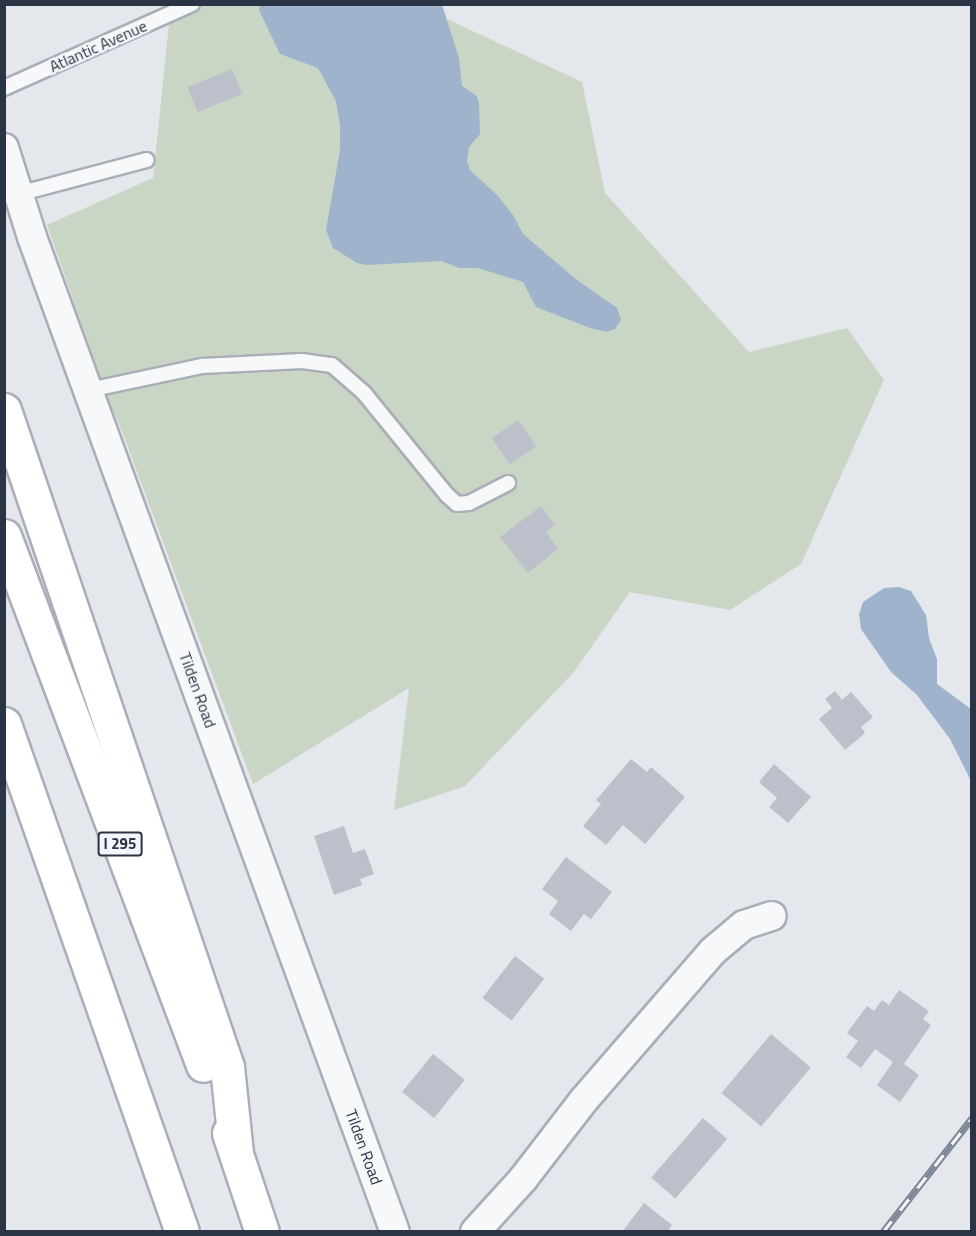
<!DOCTYPE html>
<style>
body{margin:0}
#map{position:relative;width:976px;height:1236px;overflow:hidden;background:#e4e7ec;font-family:"Titillium Web",sans-serif}
div>[style]{position:absolute}
.green>*{inset:0;background:#c9d6c5}
.water>*{inset:0;background:#9fb4cc}
.building>*{inset:0;background:#bbc0ca;transform-origin:0 0}
.roads{filter:drop-shadow(2px 0 #a9aeb7) drop-shadow(-2px 0 #a9aeb7) drop-shadow(0 2px #a9aeb7) drop-shadow(0 -2px #a9aeb7)}
.lane>*{height:14px;margin:-7px;padding:0 7px;transform-origin:7px;border-radius:7px;background:#f7f8fa}
.street>*{height:28px;margin:-14px;padding:0 14px;transform-origin:14px;border-radius:14px;background:#f7f8fa}
.highway>*{height:33px;margin:-16.5px;padding:0 16.5px;transform-origin:16.5px;border-radius:16.5px;background:#fff}
.rail>*{height:7px;margin-top:-3.5px;transform-origin:0;background:repeating-linear-gradient(90deg,#f4f6f9 0 14px,#7d8696 0 28px);box-sizing:border-box;border-block:2px solid #7d8696}
span{translate:-50% -50%;white-space:nowrap;text-align:center;line-height:1.15;-webkit-text-stroke:4.5px #f4f6f9;paint-order:stroke}
.shield-label span{padding:2px 4px;background:#f4f6f9;border:2px solid;border-radius:4px;-webkit-text-stroke-width:0}
.shield-label{font-size:15px;color:#2b3445;font-weight:700}
.street-label{font-size:16px;color:#2b3445}
.frame{position:absolute;inset:0;border:6px solid #2b3445;pointer-events:none}
</style>
<div id="map">
<div class="green">
<div style="clip-path:polygon(171px 5px,442px 5px,447px 19px,582px 82px,605px 193px,749px 352px,847px 328px,884px 380px,801px 564px,730px 610px,630px 592px,573px 673px,465px 786px,394px 810px,409px 688px,253px 784px,120px 426px,109px 403px,47px 225px,153px 178px)"></div>
</div>
<div class="water">
<div style="clip-path:polygon(260px 4px,442px 5px,459px 58px,462px 86px,477px 96px,479px 104px,480px 134px,469px 147px,467px 161px,470px 170px,498px 196px,513px 215px,523px 234px,577px 280px,617px 308px,621px 320px,615px 329px,607px 332px,590px 328px,536px 307px,523px 282px,478px 268px,459px 268px,441px 261px,367px 265px,357px 263px,333px 248px,326px 230px,340px 150px,340px 126px,336px 101px,318px 68px,280px 54px,259px 10px)"></div>
<div style="clip-path:polygon(899px 587px,911px 591px,926px 615px,929px 638px,937px 659px,937px 684px,971px 709px,971px 781px,950px 739px,917px 695px,891px 672px,861px 629px,859px 614px,863px 602px,884px 588px)"></div>
</div>
<div class="building">
<div style="left:232px;top:69px;width:27px;height:48px;rotate:68deg"></div>
<div style="left:518px;top:420px;width:32px;height:32px;rotate:55deg"></div>
<div style="clip-path:polygon(541px 506px,555px 525px,546px 532px,558px 549px,528px 573px,500px 537px)"></div>
<div style="clip-path:polygon(835px 691px,842px 700px,851px 692px,873px 717px,861px 727px,865px 733px,845px 750px,819px 719px,832px 708px,825px 699px)"></div>
<div style="clip-path:polygon(631px 759px,647px 772px,651px 767px,685px 797px,645px 844px,623px 825px,606px 845px,583px 826px,601px 804px,596px 800px)"></div>
<div style="clip-path:polygon(774px 764px,811px 797px,788px 823px,769px 807px,777px 798px,759px 782px)"></div>
<div style="clip-path:polygon(344px 826px,353px 853px,365px 849px,374px 874px,360px 879px,362px 885px,334px 895px,314px 836px)"></div>
<div style="clip-path:polygon(566px 857px,612px 892px,591px 919px,584px 914px,571px 931px,549px 914px,558px 901px,542px 889px)"></div>
<div style="left:515px;top:956px;width:37px;height:53px;rotate:38deg"></div>
<div style="clip-path:polygon(899px 990px,929px 1011px,923px 1019px,931px 1025px,904px 1064px,919px 1075px,900px 1102px,877px 1085px,893px 1062px,875px 1049px,861px 1068px,846px 1057px,858px 1041px,847px 1033px,867px 1006px,874px 1011px,882px 1000px,889px 1005px)"></div>
<div style="left:771px;top:1034px;width:52px;height:77px;rotate:40deg"></div>
<div style="left:433px;top:1054px;width:41px;height:49px;rotate:39deg"></div>
<div style="left:703px;top:1118px;width:32px;height:79px;rotate:41deg"></div>
<div style="clip-path:polygon(644px 1203px,672px 1225px,667px 1232px,622px 1232px)"></div>
</div>
<div class="roads">
<div class="lane">
<div style="left:4px;top:88px;width:206px;rotate:-24.1deg"></div>
<div style="left:18px;top:194px;width:133px;rotate:-14.8deg"></div>
<div style="left:89px;top:390px;width:116px;rotate:-12deg"></div>
<div style="left:202px;top:366px;width:100px;rotate:-2.9deg"></div>
<div style="left:302px;top:361px;width:30px;rotate:8deg"></div>
<div style="left:332px;top:365px;width:43px;rotate:41.2deg"></div>
<div style="left:364px;top:393px;width:132px;rotate:50.9deg"></div>
<div style="left:447px;top:495px;width:13px;rotate:42deg"></div>
<div style="left:457px;top:504px;width:12px;rotate:-5deg"></div>
<div style="left:469px;top:503px;width:44px;rotate:-27.1deg"></div>
</div>
<div class="street">
<div style="left:4px;top:148px;width:93px;rotate:72.5deg"></div>
<div style="left:32px;top:237px;width:1059px;rotate:69.96deg"></div>
<div style="left:475px;top:1232px;width:72px;rotate:-47.8deg"></div>
<div style="left:523px;top:1179px;width:98px;rotate:-52.4deg"></div>
<div style="left:583px;top:1101px;width:198px;rotate:-49.1deg"></div>
<div style="left:713px;top:951px;width:40px;rotate:-40deg"></div>
<div style="left:744px;top:925px;width:29px;rotate:-18deg"></div>
</div>
<div class="highway">
<div style="left:4px;top:410px;width:694px;rotate:71.25deg"></div>
<div style="left:227px;top:1067px;width:86px;rotate:84deg"></div>
<div style="left:4px;top:536px;width:565px;rotate:69.38deg"></div>
<div style="left:4px;top:724px;width:538px;rotate:70.69deg"></div>
<div style="left:229px;top:1133px;width:104px;rotate:71.6deg"></div>
</div>
</div>
<div class="rail">
<div style="left:883px;top:1232px;width:145px;rotate:-52deg"></div>
</div>
<div class="shield-label">
<span style="left:120px;top:844px">I 295</span>
</div>
<div class="street-label">
<span style="left:98px;top:46px;rotate:-24deg">Atlantic Avenue</span>
<span style="left:198px;top:690px;rotate:70deg">Tilden Road</span>
<span style="left:364px;top:1147px;rotate:70deg">Tilden Road</span>
</div>
<div class="frame"></div>
</div>
